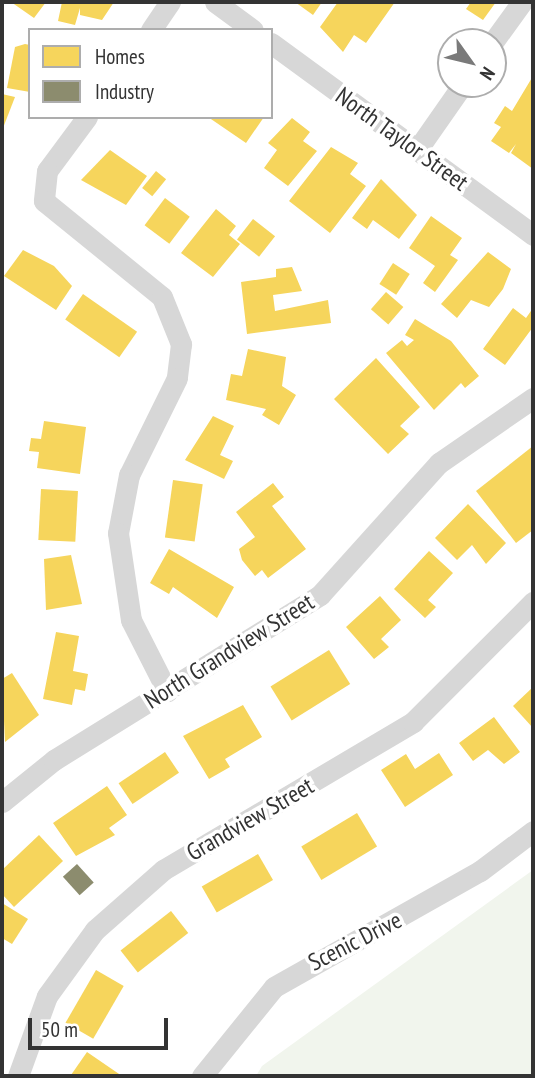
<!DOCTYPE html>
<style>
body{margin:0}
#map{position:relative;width:535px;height:1078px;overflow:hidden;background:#fff;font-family:"PT Sans Narrow",sans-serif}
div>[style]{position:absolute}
.green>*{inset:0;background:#f1f5ed}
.homes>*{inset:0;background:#f6d55c;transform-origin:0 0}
.industry>*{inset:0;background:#8c8c6e;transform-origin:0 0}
.street>*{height:21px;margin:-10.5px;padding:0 10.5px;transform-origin:10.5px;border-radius:10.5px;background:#d7d7d7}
span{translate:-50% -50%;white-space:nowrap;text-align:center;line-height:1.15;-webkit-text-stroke:7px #fff;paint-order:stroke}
.street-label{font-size:24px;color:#333}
.frame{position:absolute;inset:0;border:4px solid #333;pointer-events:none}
.legend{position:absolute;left:28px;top:28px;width:245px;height:91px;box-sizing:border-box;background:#fff;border:2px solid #adadad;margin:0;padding:9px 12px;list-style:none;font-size:21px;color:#333}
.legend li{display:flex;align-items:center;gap:14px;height:35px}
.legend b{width:35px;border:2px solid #adadad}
.north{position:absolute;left:437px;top:28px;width:70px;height:70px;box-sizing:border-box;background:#fff;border:2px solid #adadad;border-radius:50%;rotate:124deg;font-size:19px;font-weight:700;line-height:28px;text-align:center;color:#333}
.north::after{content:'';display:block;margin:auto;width:24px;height:32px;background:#7a7a7a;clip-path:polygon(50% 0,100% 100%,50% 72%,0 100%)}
.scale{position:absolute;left:28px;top:1018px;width:140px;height:32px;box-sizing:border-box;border:4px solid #333;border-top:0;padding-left:9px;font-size:21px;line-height:24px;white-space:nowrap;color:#333;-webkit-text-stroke:5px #fff;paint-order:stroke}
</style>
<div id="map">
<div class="green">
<div style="clip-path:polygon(533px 870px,533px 1076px,256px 1076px,262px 1066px)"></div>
</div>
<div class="homes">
<div style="clip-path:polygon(11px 2px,46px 2px,34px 18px)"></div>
<div style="clip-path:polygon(62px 2px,114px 2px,102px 20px,80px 15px,80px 8px,75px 25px,58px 21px)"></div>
<div style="clip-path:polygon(295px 2px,322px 2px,313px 15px)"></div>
<div style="clip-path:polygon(338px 2px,395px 2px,366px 43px,354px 35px,343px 52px,320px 27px)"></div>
<div style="clip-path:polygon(471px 2px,496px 2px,483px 20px,466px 9px)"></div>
<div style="clip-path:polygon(25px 44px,30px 45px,30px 92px,7px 88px,15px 47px)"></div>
<div style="clip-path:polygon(533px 76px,531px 124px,533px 169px,511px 153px,516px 144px,509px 153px,491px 141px,501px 127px,494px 123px,505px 106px,512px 111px)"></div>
<div style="clip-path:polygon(2px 94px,15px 97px,3px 128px,2px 128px)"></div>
<div style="clip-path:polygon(208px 117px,264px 117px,246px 143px)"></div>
<div style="clip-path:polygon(292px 118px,310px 132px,303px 141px,317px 151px,288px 186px,264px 168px,277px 150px,268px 143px)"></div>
<div style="clip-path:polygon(331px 147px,358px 163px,350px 174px,366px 186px,330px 233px,289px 201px)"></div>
<div style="clip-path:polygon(110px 150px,147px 176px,126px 205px,81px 180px)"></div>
<div style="left:156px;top:171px;width:13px;height:22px;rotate:39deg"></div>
<div style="clip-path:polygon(381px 179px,417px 215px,399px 239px,373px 220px,367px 229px,352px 218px)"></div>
<div style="left:165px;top:198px;width:31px;height:34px;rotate:37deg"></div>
<div style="clip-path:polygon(216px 209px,236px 226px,229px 235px,240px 244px,213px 277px,181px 253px)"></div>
<div style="clip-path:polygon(431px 216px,462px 238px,450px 255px,458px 260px,435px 292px,423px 283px,435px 266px,409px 248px)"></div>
<div style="left:253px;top:219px;width:28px;height:26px;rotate:38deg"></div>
<div style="clip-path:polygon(23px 250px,54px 266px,72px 286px,56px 310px,4px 276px)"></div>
<div style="clip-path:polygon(488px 252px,511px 269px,503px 289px,489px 307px,471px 300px,457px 318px,441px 304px)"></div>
<div style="left:393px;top:263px;width:20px;height:25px;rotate:33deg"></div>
<div style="clip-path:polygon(292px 267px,302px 291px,273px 295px,275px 311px,328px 300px,331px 323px,247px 334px,241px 282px,276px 277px,276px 269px)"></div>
<div style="left:386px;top:292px;width:23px;height:23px;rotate:41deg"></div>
<div style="left:83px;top:294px;width:66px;height:31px;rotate:35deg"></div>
<div style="clip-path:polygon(513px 308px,526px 318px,533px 308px,533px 327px,505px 365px,483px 349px)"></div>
<div style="clip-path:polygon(415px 319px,451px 341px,479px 376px,465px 388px,461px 383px,434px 410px,386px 353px,402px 340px,407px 346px,414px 340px,405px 335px)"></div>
<div style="clip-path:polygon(248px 349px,286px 357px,282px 386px,296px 395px,279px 425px,262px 415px,266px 409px,226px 400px,231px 374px,242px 376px)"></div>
<div style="clip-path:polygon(376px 358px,420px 407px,400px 426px,409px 434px,388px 454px,334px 399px)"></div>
<div style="clip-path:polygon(213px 416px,234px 426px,220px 455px,233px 461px,224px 479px,185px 460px)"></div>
<div style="clip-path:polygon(44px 421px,86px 427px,80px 474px,37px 468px,39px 452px,29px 451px,31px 438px,41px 439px)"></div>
<div style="clip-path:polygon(533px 446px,533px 530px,516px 543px,476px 491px)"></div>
<div style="left:173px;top:480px;width:30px;height:58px;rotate:8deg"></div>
<div style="clip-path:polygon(273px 483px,284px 497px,272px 506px,306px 549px,268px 578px,262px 570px,255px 576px,242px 560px,239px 549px,255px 537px,236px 512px)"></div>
<div style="left:41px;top:489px;width:37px;height:51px;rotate:3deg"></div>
<div style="clip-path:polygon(468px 504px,506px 543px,486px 564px,472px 545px,457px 560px,435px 538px)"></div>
<div style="clip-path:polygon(169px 549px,234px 587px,217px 618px,173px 587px,169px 594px,150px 583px)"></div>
<div style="clip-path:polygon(429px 551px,453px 573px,428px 600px,436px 607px,425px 618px,394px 589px)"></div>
<div style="clip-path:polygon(71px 555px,82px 604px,46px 610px,44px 559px)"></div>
<div style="clip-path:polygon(380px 596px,401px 620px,381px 639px,389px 647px,374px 659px,346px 627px)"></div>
<div style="clip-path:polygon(56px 632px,79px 636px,73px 671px,88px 674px,85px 691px,75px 689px,72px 705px,43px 699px)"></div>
<div style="left:329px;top:650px;width:40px;height:69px;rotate:58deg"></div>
<div style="clip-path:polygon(12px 673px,39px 715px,5px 742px,2px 679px)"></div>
<div style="clip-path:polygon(533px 687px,533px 728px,513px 706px)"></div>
<div style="clip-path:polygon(243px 705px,262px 737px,225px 759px,230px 767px,209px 779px,183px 736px)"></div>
<div style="clip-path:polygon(494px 717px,520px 752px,504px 764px,488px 750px,473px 761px,459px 743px)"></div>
<div style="left:165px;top:752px;width:25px;height:56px;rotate:56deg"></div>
<div style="clip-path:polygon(439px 753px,453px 775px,405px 807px,381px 770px,406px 754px,415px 769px)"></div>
<div style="clip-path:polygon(107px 786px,127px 815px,109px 828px,115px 835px,76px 856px,53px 823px)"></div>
<div style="left:357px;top:813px;width:39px;height:65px;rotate:59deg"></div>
<div style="clip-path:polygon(39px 835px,63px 861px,14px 907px,2px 894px,2px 870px)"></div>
<div style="left:258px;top:854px;width:30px;height:65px;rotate:60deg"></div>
<div style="clip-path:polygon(2px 903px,28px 919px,12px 944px,2px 938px)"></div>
<div style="left:171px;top:911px;width:28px;height:64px;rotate:52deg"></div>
<div style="left:96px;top:970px;width:32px;height:61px;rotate:30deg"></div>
<div style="clip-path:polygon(87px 1052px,122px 1076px,71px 1075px)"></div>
</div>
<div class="industry">
<div style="left:77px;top:864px;width:25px;height:19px;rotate:48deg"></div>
</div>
<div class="street">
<div style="left:215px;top:2px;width:47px;rotate:36.4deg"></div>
<div style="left:151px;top:30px;width:34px;rotate:-56deg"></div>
<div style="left:493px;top:42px;width:49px;rotate:-54.1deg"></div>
<div style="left:271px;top:43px;width:325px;rotate:36.2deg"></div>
<div style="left:87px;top:117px;width:67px;rotate:126.5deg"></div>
<div style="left:47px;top:171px;width:30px;rotate:96deg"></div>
<div style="left:44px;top:201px;width:152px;rotate:39.1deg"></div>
<div style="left:162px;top:297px;width:51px;rotate:68deg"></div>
<div style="left:181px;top:344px;width:34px;rotate:97deg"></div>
<div style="left:177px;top:378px;width:108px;rotate:116.3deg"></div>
<div style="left:129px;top:475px;width:59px;rotate:100.7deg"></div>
<div style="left:118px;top:533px;width:88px;rotate:81.5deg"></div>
<div style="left:131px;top:620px;width:80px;rotate:63.1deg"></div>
<div style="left:417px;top:150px;width:80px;rotate:-55.1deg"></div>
<div style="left:2px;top:802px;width:67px;rotate:-38.9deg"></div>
<div style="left:54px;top:760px;width:313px;rotate:-31.8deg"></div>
<div style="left:320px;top:595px;width:178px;rotate:-48deg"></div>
<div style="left:439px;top:463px;width:114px;rotate:-34.7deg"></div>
<div style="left:18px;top:1076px;width:85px;rotate:-70.1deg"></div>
<div style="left:47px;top:996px;width:82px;rotate:-54deg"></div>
<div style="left:95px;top:930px;width:91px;rotate:-41.4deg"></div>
<div style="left:163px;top:870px;width:291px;rotate:-30.6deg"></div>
<div style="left:413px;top:722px;width:170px;rotate:-45deg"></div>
<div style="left:202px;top:1076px;width:114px;rotate:-51deg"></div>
<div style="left:274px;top:987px;width:236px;rotate:-29.4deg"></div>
<div style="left:480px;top:871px;width:66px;rotate:-37deg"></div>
</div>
<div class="street-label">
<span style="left:402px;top:139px;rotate:36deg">North Taylor Street</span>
<span style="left:229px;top:651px;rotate:-32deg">North Grandview Street</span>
<span style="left:250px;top:819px;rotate:-30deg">Grandview Street</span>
<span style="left:355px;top:941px;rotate:-27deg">Scenic Drive</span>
</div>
<div class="frame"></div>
<ul class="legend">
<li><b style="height:19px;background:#f6d55c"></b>Homes</li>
<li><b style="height:19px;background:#8c8c6e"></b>Industry</li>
</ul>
<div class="north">N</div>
<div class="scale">50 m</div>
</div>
